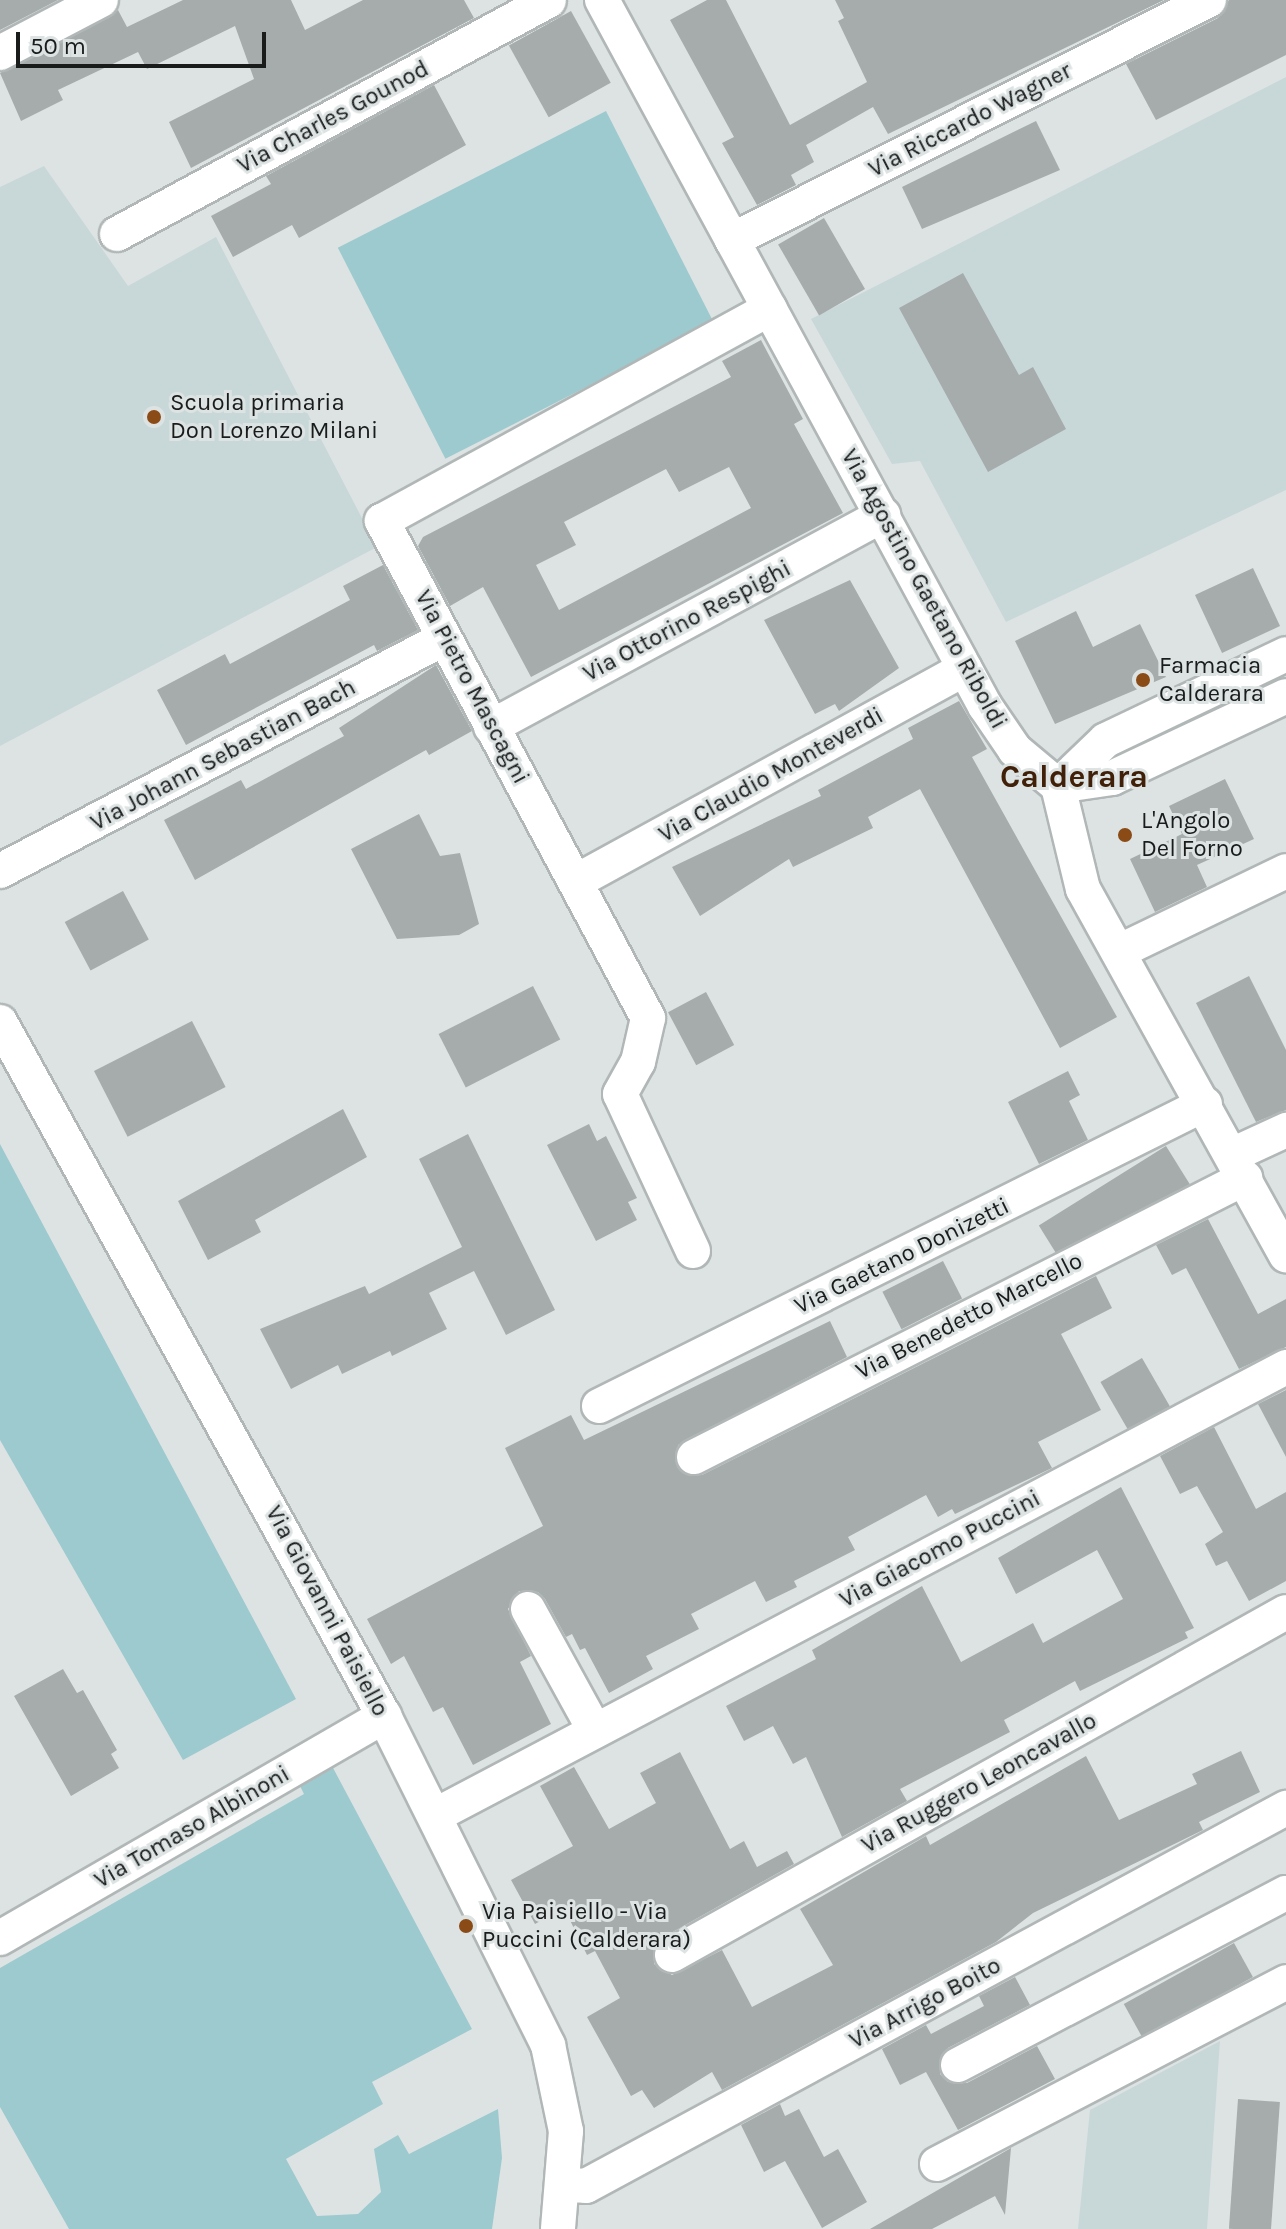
<!DOCTYPE html>
<style>
body{margin:0}
#map{position:relative;width:1286px;height:2229px;overflow:hidden;background:#dde3e3;font-family:Karla,sans-serif}
div>[style]{position:absolute}
.built>*{inset:0;background:#c8d7d8}
.green>*{inset:0;background:#9dcacf;transform-origin:0 0}
.building>*{inset:0;background:#a6acac;transform-origin:0 0}
.roads{filter:drop-shadow(2px 0 #b1b7b7) drop-shadow(-2px 0 #b1b7b7) drop-shadow(0 2px #b1b7b7) drop-shadow(0 -2px #b1b7b7)}
.minor>*{height:34px;margin:-17px;padding:0 17px;transform-origin:17px;border-radius:17px;background:#fff}
.dots>*{width:22px;height:22px;translate:-50% -50%;box-sizing:border-box;border:4px solid #dde3e3;border-radius:50%}
span{translate:-50% -50%;white-space:nowrap;text-align:center;line-height:1.15;-webkit-text-stroke:6px #dde3e3;paint-order:stroke}
.street-label{font-size:24px;color:#1a1c1c}
.poi-label{font-size:24px;color:#1a1c1c}
.left{translate:0 -50%;text-align:left}
.district-label{font-size:32px;color:#402008;font-weight:700}
.scale{position:absolute;left:16px;top:32px;width:250px;height:36px;box-sizing:border-box;border:4px solid #1a1c1c;border-top:0;padding-left:10px;font-size:24px;line-height:28px;white-space:nowrap;color:#1a1c1c;-webkit-text-stroke:6px #dde3e3;paint-order:stroke}
</style>
<div id="map">
<div class="built">
<div style="clip-path:polygon(1286px 77px,1286px 490px,1006px 622px,920px 461px,892px 464px,811px 319px)"></div>
<div style="clip-path:polygon(44px 166px,128px 286px,216px 237px,377px 547px,0 746px,0 187px)"></div>
<div style="clip-path:polygon(1220px 2041px,1207px 2229px,1078px 2229px,1090px 2110px)"></div>
</div>
<div class="green">
<div style="left:606px;top:111px;width:237px;height:301px;rotate:63deg"></div>
<div style="clip-path:polygon(0 1144px,296px 1699px,183px 1760px,0 1440px)"></div>
<div style="clip-path:polygon(332px 1766px,472px 2029px,372px 2082px,383px 2104px,286px 2159px,317px 2216px,358px 2214px,381px 2192px,374px 2149px,398px 2135px,409px 2154px,498px 2109px,502px 2158px,492px 2229px,69px 2229px,0 2107px,0 1968px,304px 1794px,299px 1784px)"></div>
</div>
<div class="building">
<div style="clip-path:polygon(0 0,58px 0,0 30px)"></div>
<div style="clip-path:polygon(183px 0,291px 0,305px 30px,363px 0,464px 0,474px 18px,191px 168px,169px 122px,254px 79px,235px 26px,147px 69px,138px 52px,58px 90px,63px 100px,21px 121px,0 73px,118px 10px,127px 27px)"></div>
<div style="clip-path:polygon(707px 0,726px 0,790px 125px,867px 82px,838px 21px,844px 18px,835px 0,1164px 0,888px 134px,873px 107px,806px 145px,814px 162px,791px 175px,796px 185px,757px 205px,722px 143px,734px 137px,670px 20px)"></div>
<div style="clip-path:polygon(1229px 0,1286px 0,1286px 55px,1156px 120px,1126px 64px,1218px 18px)"></div>
<div style="left:571px;top:11px;width:82px;height:71px;rotate:61deg"></div>
<div style="clip-path:polygon(434px 85px,466px 145px,299px 238px,292px 225px,233px 257px,211px 216px,271px 184px,266px 176px)"></div>
<div style="clip-path:polygon(1036px 121px,1060px 170px,922px 229px,902px 187px)"></div>
<div style="left:824px;top:218px;width:82px;height:53px;rotate:60deg"></div>
<div style="clip-path:polygon(963px 273px,1019px 375px,1033px 367px,1066px 429px,988px 472px,899px 308px)"></div>
<div style="clip-path:polygon(evenodd,761px 340px,803px 419px,794px 424px,843px 513px,531px 677px,483px 587px,450px 606px,418px 546px,423px 537px,731px 377px,722px 361px,761px 340px,729px 467px,751px 508px,559px 610px,536px 565px,576px 545px,564px 522px,666px 469px,679px 492px,729px 467px)"></div>
<div style="clip-path:polygon(383px 565px,418px 630px,377px 651px,374px 645px,186px 745px,157px 690px,225px 654px,230px 664px,350px 600px,343px 586px)"></div>
<div style="left:1253px;top:568px;width:64px;height:64px;rotate:65deg"></div>
<div style="clip-path:polygon(850px 580px,899px 668px,839px 711px,835px 704px,815px 714px,764px 620px)"></div>
<div style="clip-path:polygon(1076px 611px,1093px 647px,1140px 624px,1166px 677px,1055px 724px,1015px 641px)"></div>
<div style="clip-path:polygon(436px 665px,472px 731px,429px 755px,426px 750px,195px 880px,164px 820px,241px 780px,246px 789px,344px 736px,339px 728px)"></div>
<div style="clip-path:polygon(959px 701px,987px 749px,972px 757px,1117px 1017px,1060px 1048px,920px 789px,868px 817px,873px 828px,793px 867px,789px 859px,700px 916px,672px 867px,821px 796px,818px 790px,913px 739px,908px 728px)"></div>
<div style="clip-path:polygon(1225px 779px,1254px 839px,1197px 865px,1207px 887px,1155px 912px,1130px 859px,1182px 834px,1169px 806px)"></div>
<div style="clip-path:polygon(419px 814px,440px 856px,460px 853px,479px 924px,459px 935px,397px 939px,351px 849px)"></div>
<div style="left:123px;top:891px;width:55px;height:66px;rotate:62deg"></div>
<div style="clip-path:polygon(1249px 976px,1286px 1050px,1286px 1110px,1256px 1122px,1196px 1003px)"></div>
<div style="left:533px;top:986px;width:60px;height:106px;rotate:63deg"></div>
<div style="left:706px;top:992px;width:60px;height:43px;rotate:62deg"></div>
<div style="left:192px;top:1021px;width:74px;height:110px;rotate:63deg"></div>
<div style="clip-path:polygon(1068px 1071px,1080px 1095px,1069px 1101px,1088px 1140px,1039px 1164px,1008px 1102px)"></div>
<div style="clip-path:polygon(343px 1109px,367px 1157px,255px 1220px,261px 1232px,208px 1260px,178px 1201px)"></div>
<div style="clip-path:polygon(589px 1124px,597px 1141px,606px 1136px,637px 1198px,628px 1202px,637px 1220px,596px 1241px,547px 1145px)"></div>
<div style="clip-path:polygon(468px 1134px,555px 1310px,506px 1335px,474px 1271px,429px 1293px,447px 1329px,392px 1356px,390px 1351px,342px 1374px,338px 1365px,291px 1389px,260px 1329px,365px 1286px,369px 1294px,462px 1247px,419px 1159px)"></div>
<div style="left:1166px;top:1146px;width:45px;height:150px;rotate:58deg"></div>
<div style="clip-path:polygon(1208px 1219px,1258px 1314px,1286px 1299px,1286px 1347px,1239px 1369px,1186px 1268px,1172px 1275px,1156px 1245px)"></div>
<div style="left:943px;top:1261px;width:42px;height:68px;rotate:63deg"></div>
<div style="clip-path:polygon(1096px 1276px,1112px 1308px,1061px 1334px,1101px 1410px,1038px 1442px,1052px 1468px,955px 1514px,952px 1509px,938px 1517px,926px 1495px,848px 1537px,855px 1550px,794px 1581px,797px 1587px,766px 1602px,755px 1581px,691px 1614px,699px 1629px,646px 1656px,653px 1669px,609px 1693px,585px 1648px,580px 1650px,572px 1634px,566px 1637px,545px 1599px,538px 1592px,519px 1591px,508px 1609px,531px 1656px,520px 1662px,551px 1724px,473px 1765px,443px 1707px,433px 1712px,404px 1656px,391px 1664px,367px 1619px,543px 1526px,505px 1448px,571px 1415px,584px 1440px,830px 1321px,847px 1357px,678px 1445px,677px 1467px,702px 1475px)"></div>
<div style="left:1142px;top:1358px;width:56px;height:48px;rotate:60deg"></div>
<div style="clip-path:polygon(1286px 1390px,1286px 1457px,1258px 1404px)"></div>
<div style="clip-path:polygon(1214px 1427px,1256px 1509px,1286px 1492px,1286px 1581px,1249px 1601px,1227px 1561px,1216px 1566px,1205px 1544px,1223px 1532px,1197px 1486px,1180px 1494px,1160px 1456px)"></div>
<div style="clip-path:polygon(1121px 1487px,1194px 1628px,1185px 1632px,1188px 1638px,1080px 1691px,1075px 1681px,1004px 1720px,1010px 1732px,900px 1789px,907px 1801px,842px 1837px,806px 1757px,793px 1764px,773px 1726px,744px 1741px,726px 1706px,816px 1659px,812px 1650px,922px 1586px,961px 1662px,1033px 1623px,1043px 1643px,1123px 1599px,1097px 1550px,1016px 1594px,998px 1558px)"></div>
<div style="clip-path:polygon(63px 1669px,77px 1693px,83px 1690px,117px 1750px,111px 1754px,119px 1768px,71px 1796px,14px 1696px)"></div>
<div style="clip-path:polygon(1241px 1751px,1260px 1792px,1199px 1822px,1203px 1830px,1033px 1913px,996px 1942px,722px 2090px,712px 2072px,654px 2108px,642px 2090px,631px 2096px,587px 2017px,620px 1998px,595px 1951px,587px 1955px,564px 1908px,535px 1924px,511px 1880px,573px 1846px,540px 1786px,574px 1767px,609px 1829px,656px 1803px,640px 1773px,680px 1752px,730px 1849px,744px 1841px,757px 1867px,787px 1851px,794px 1864px,662px 1938px,655px 1945px,654px 1964px,672px 1975px,722px 1950px,752px 2007px,833px 1965px,800px 1909px,926px 1836px,930px 1845px,1086px 1756px,1119px 1820px,1197px 1784px,1192px 1774px)"></div>
<div style="left:1234px;top:1943px;width:39px;height:126px;rotate:61deg"></div>
<div style="clip-path:polygon(1015px 1977px,1030px 2005px,948px 2048px,940px 2074px,948px 2082px,967px 2083px,1037px 2046px,1055px 2079px,958px 2130px,926px 2072px,900px 2085px,882px 2049px,926px 2025px,931px 2034px,984px 2006px,979px 1996px)"></div>
<div style="left:1238px;top:2099px;width:42px;height:130px;rotate:4deg"></div>
<div style="clip-path:polygon(780px 2104px,785px 2116px,799px 2109px,824px 2157px,838px 2149px,867px 2202px,822px 2228px,785px 2161px,764px 2172px,741px 2125px)"></div>
<div style="clip-path:polygon(1011px 2148px,1005px 2215px,995px 2196px,932px 2229px,870px 2229px)"></div>
</div>
<div class="roads">
<div class="minor">
<div style="left:602px;top:0;width:803px;rotate:61.52deg"></div>
<div style="left:985px;top:706px;width:53px;rotate:55.7deg"></div>
<div style="left:1015px;top:750px;width:56px;rotate:39.9deg"></div>
<div style="left:1058px;top:786px;width:106px;rotate:76.4deg"></div>
<div style="left:1083px;top:889px;width:419px;rotate:61deg"></div>
<div style="left:0;top:53px;width:114px;rotate:-27.7deg"></div>
<div style="left:117px;top:234px;width:491px;rotate:-28.4deg"></div>
<div style="left:732px;top:240px;width:534px;rotate:-26.71deg"></div>
<div style="left:491px;top:727px;width:446px;rotate:-28.4deg"></div>
<div style="left:1058px;top:786px;width:66px;rotate:-43.8deg"></div>
<div style="left:1106px;top:740px;width:199px;rotate:-25.5deg"></div>
<div style="left:1058px;top:786px;width:55px;rotate:-8.4deg"></div>
<div style="left:1112px;top:778px;width:192px;rotate:-25.2deg"></div>
<div style="left:0;top:871px;width:502px;rotate:-27.64deg"></div>
<div style="left:577px;top:881px;width:442px;rotate:-28.7deg"></div>
<div style="left:1120px;top:951px;width:184px;rotate:-25.7deg"></div>
<div style="left:0;top:1022px;width:793px;rotate:61.04deg"></div>
<div style="left:384px;top:1716px;width:368px;rotate:63.5deg"></div>
<div style="left:548px;top:2045px;width:88px;rotate:78.2deg"></div>
<div style="left:566px;top:2131px;width:98px;rotate:94.7deg"></div>
<div style="left:1232px;top:1155px;width:60px;rotate:-24.8deg"></div>
<div style="left:693px;top:1251px;width:173px;rotate:-114.9deg"></div>
<div style="left:620px;top:1094px;width:37px;rotate:-61deg"></div>
<div style="left:638px;top:1062px;width:45px;rotate:-77.2deg"></div>
<div style="left:648px;top:1018px;width:564px;rotate:-118.16deg"></div>
<div style="left:382px;top:521px;width:442px;rotate:-28.7deg"></div>
<div style="left:599px;top:1406px;width:677px;rotate:-26.49deg"></div>
<div style="left:694px;top:1457px;width:618px;rotate:-26.86deg"></div>
<div style="left:528px;top:1609px;width:139px;rotate:61.2deg"></div>
<div style="left:436px;top:1815px;width:961px;rotate:-27.79deg"></div>
<div style="left:0;top:1938px;width:444px;rotate:-30deg"></div>
<div style="left:672px;top:1955px;width:703px;rotate:-29.19deg"></div>
<div style="left:958px;top:2065px;width:370px;rotate:-27.7deg"></div>
<div style="left:937px;top:2164px;width:394px;rotate:-27.5deg"></div>
<div style="left:562px;top:2185px;width:24px;rotate:2deg"></div>
<div style="left:586px;top:2186px;width:796px;rotate:-28.37deg"></div>
</div>
</div>
<div class="dots">
<div style="left:154px;top:417px;background:#8b4b16"></div>
<div style="left:1143px;top:680px;background:#8b4b16"></div>
<div style="left:1125px;top:835px;background:#8b4b16"></div>
<div style="left:466px;top:1926px;background:#8b4b16"></div>
</div>
<div class="street-label">
<span style="left:333px;top:117px;rotate:-28deg">Via Charles Gounod</span>
<span style="left:970px;top:120px;rotate:-27deg">Via Riccardo Wagner</span>
<span style="left:924px;top:589px;rotate:61deg">Via Agostino Gaetano Riboldi</span>
<span style="left:687px;top:621px;rotate:-28deg">Via Ottorino Respighi</span>
<span style="left:472px;top:687px;rotate:62deg">Via Pietro Mascagni</span>
<span style="left:223px;top:755px;rotate:-28deg">Via Johann Sebastian Bach</span>
<span style="left:771px;top:775px;rotate:-29deg">Via Claudio Monteverdi</span>
<span style="left:902px;top:1256px;rotate:-26deg">Via Gaetano Donizetti</span>
<span style="left:969px;top:1316px;rotate:-27deg">Via Benedetto Marcello</span>
<span style="left:940px;top:1549px;rotate:-28deg">Via Giacomo Puccini</span>
<span style="left:327px;top:1611px;rotate:62deg">Via Giovanni Paisiello</span>
<span style="left:979px;top:1783px;rotate:-29deg">Via Ruggero Leoncavallo</span>
<span style="left:192px;top:1827px;rotate:-30deg">Via Tomaso Albinoni</span>
<span style="left:925px;top:2003px;rotate:-28deg">Via Arrigo Boito</span>
</div>
<div class="poi-label">
<span class="left" style="left:170px;top:417px">Scuola primaria<br>Don Lorenzo Milani</span>
<span class="left" style="left:1159px;top:680px">Farmacia<br>Calderara</span>
<span class="left" style="left:1141px;top:835px">L'Angolo<br>Del Forno</span>
<span class="left" style="left:482px;top:1926px">Via Paisiello - Via<br>Puccini (Calderara)</span>
</div>
<div class="district-label">
<span style="left:1074px;top:777px">Calderara</span>
</div>
<div class="scale">50 m</div>
</div>
